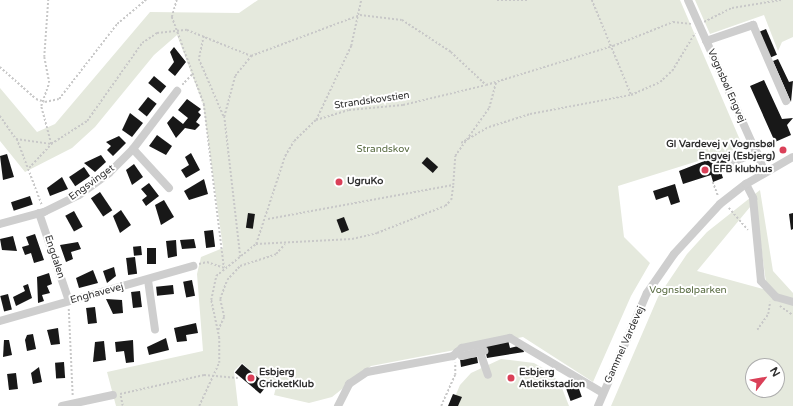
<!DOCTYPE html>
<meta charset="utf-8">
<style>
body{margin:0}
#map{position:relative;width:793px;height:406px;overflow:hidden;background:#fff;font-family:"Varela Round",sans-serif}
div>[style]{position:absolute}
.green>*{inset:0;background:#e5e9dd}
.building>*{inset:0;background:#181818;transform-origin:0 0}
.path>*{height:1.5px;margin-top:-0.75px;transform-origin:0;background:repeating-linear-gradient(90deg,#c8c8c8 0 2px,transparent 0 4px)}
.minor>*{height:8px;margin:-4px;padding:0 4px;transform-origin:4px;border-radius:4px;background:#cecece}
.dots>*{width:11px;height:11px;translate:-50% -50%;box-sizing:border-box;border:2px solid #fff;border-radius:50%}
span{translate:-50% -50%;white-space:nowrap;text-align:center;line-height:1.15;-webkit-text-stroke:4px #fff;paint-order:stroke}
.street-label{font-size:10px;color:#313131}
.poi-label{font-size:10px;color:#313131;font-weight:700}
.right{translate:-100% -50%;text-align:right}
.left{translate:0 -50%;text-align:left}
.park-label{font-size:10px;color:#576a40}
.north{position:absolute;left:745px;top:358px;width:40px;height:40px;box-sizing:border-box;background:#fff;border:1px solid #adadad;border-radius:50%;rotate:59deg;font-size:11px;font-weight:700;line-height:16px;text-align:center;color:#313131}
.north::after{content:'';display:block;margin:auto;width:14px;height:18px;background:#da4058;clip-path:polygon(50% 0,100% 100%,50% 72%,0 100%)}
</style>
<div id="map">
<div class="green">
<div style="clip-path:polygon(258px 0,680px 0,743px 147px,618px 186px,624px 237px,650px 263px,631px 296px,593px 382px,523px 337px,371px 366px,332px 397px,309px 403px,274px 395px,277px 383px,267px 385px,242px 363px,234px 371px,238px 406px,116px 406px,107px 372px,203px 351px,197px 274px,201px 257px,223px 248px,203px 104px,177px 35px,154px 55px,95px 127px,72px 148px,25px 172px,0 141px,0 88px,37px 132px,55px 124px,150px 12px,239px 13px)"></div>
<div style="clip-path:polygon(695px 0,793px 0,793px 37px,782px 42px,778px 51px,764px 15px,710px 34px)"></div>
<div style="clip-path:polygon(evenodd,760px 190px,773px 271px,793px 293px,793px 406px,611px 406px,658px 297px,687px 254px,707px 232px,760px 190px,755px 201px,767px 290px,697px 271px,755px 201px,760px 190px,753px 366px,777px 366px,777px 390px,753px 390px,753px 366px)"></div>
<div style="clip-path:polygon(501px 359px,534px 363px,548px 371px,560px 383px,569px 406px,451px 406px,460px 385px,471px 373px)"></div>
</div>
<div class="building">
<div style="left:766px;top:29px;width:28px;height:7px;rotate:67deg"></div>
<div style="clip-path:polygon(174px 47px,186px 62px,175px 76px,168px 70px,174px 62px,170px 52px)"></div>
<div style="clip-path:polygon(778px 59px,789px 82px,793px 81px,791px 102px,773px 61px)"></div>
<div style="left:154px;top:76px;width:16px;height:9px;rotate:40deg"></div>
<div style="clip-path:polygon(764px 80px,782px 119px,793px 118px,787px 125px,791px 135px,775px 142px,750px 86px)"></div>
<div style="left:148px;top:97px;width:11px;height:16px;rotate:38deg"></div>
<div style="clip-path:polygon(187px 99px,201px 109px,198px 112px,201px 115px,196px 122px,200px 125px,195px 130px,185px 128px,176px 138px,167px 123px,173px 116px,183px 124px,188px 118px,178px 110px)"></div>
<div style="clip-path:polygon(130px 113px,143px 123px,132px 137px,122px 130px)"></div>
<div style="clip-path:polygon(157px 135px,172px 146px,166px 155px,149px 146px)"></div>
<div style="clip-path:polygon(119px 136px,126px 143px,113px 156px,107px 150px,111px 146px,106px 142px)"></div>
<div style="clip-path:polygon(191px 153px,200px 170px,186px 178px,181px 170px,189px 165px,185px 157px)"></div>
<div style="clip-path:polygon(7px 154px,14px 177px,3px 180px,0 156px)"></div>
<div style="clip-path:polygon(101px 155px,106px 162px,95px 172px,84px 163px)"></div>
<div style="clip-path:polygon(717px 156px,718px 159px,727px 156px,731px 169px,721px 172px,723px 178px,713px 182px,711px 175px,683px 184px,679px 171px)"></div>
<div style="left:427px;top:157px;width:15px;height:8px;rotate:42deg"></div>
<div style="clip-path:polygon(134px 164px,143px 177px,132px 185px,126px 170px)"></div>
<div style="left:84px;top:167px;width:11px;height:18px;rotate:56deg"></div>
<div style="clip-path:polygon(62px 177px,68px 189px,50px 196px,47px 188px)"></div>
<div style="clip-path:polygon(204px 179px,208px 194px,189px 200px,184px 191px)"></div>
<div style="clip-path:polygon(149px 183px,159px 196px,146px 206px,142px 200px,147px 196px,141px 189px)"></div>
<div style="clip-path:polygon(675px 184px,680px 202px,671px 205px,668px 196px,656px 200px,653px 191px)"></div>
<div style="left:100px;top:192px;width:22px;height:11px;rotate:56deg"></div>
<div style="left:30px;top:196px;width:9px;height:20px;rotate:72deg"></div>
<div style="clip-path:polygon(164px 200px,174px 217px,161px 225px,155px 205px)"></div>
<div style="clip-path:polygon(121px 210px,131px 225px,120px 233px,113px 216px)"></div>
<div style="left:74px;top:211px;width:18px;height:10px;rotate:61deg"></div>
<div style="left:248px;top:213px;width:7px;height:15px;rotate:8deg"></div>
<div style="clip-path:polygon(793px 213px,793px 229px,791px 230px,789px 214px)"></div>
<div style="left:344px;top:217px;width:14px;height:8px;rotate:69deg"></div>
<div style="left:213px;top:230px;width:17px;height:9px;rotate:83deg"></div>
<div style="clip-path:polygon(35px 234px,44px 260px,34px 263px,31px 253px,25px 255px,22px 247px,29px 245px,26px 237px)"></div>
<div style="clip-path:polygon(13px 236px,17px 251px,2px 250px,0 239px)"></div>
<div style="clip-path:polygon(194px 239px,196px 248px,182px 249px,180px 240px)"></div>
<div style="clip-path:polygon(176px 240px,177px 256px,168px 258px,166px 241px)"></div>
<div style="clip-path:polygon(78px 242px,81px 249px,71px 252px,73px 259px,66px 262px,60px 245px)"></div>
<div style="left:141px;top:246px;width:9px;height:8px;rotate:84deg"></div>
<div style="left:147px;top:248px;width:9px;height:16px"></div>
<div style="left:135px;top:257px;width:17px;height:9px;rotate:83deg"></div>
<div style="clip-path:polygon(114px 267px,116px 276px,107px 283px,103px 271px)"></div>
<div style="clip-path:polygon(93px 270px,98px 283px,79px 288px,76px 278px)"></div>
<div style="clip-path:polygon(49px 273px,52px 284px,47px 286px,50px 293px,42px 295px,44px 301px,38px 303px,37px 277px)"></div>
<div style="left:192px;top:280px;width:16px;height:9px;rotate:79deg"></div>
<div style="clip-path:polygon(28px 284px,32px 298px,16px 306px,13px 297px,25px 291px,23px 286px)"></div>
<div style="left:173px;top:285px;width:9px;height:17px;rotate:84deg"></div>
<div style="left:140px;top:291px;width:16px;height:9px;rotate:83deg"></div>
<div style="left:8px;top:294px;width:16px;height:8px;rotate:76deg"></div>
<div style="clip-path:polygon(106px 299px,122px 300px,123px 313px,113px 314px)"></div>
<div style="left:95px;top:307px;width:16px;height:9px;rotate:83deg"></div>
<div style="clip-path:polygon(196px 323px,198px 333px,186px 335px,187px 341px,177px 342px,174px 328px)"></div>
<div style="clip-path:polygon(58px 328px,60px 344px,51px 345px,47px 330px)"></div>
<div style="clip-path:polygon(33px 334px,36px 349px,27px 351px,25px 340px,27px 335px)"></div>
<div style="clip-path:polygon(166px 338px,169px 350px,149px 355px,147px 347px)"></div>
<div style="clip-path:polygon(4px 340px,9px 340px,12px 355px,3px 357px)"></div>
<div style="clip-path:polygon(133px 340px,134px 362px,126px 363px,124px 351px,116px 352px,115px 342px)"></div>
<div style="clip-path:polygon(508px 340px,510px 348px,522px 345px,524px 352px,487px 358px,484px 345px)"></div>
<div style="clip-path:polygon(104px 341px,106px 360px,93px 362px,95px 342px)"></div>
<div style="clip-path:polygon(477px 357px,478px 363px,461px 367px,460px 359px)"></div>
<div style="left:64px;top:362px;width:16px;height:9px;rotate:86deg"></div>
<div style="left:242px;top:364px;width:33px;height:11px;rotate:40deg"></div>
<div style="clip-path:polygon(39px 367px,42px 382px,33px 384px,31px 373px)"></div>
<div style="left:16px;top:373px;width:16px;height:9px;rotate:83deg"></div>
<div style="left:575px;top:378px;width:20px;height:12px;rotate:70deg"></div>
<div style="clip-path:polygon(453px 394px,462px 397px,458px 406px,448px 406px)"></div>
</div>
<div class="path">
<div style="left:177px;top:0;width:18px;rotate:106deg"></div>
<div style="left:172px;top:17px;width:93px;rotate:69.8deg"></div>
<div style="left:204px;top:104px;width:165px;rotate:83deg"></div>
<div style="left:497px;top:0;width:31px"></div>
<div style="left:592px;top:0;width:102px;rotate:67.5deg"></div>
<div style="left:704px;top:22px;width:31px;rotate:-27deg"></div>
<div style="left:732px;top:8px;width:50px;rotate:-9.3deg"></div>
<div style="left:204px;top:36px;width:24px;rotate:102deg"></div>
<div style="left:199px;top:59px;width:63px;rotate:66.7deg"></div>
<div style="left:0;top:67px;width:48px;rotate:41.6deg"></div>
<div style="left:36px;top:99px;width:9px;rotate:18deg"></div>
<div style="left:45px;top:102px;width:14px;rotate:-12deg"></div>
<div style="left:59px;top:99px;width:95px;rotate:-52.3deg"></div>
<div style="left:117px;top:24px;width:38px;rotate:-40deg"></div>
<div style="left:182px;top:85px;width:16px;rotate:-47deg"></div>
<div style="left:0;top:116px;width:28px;rotate:55deg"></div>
<div style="left:16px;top:139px;width:35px;rotate:8deg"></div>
<div style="left:51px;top:144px;width:43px;rotate:-32.6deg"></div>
<div style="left:87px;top:121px;width:95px;rotate:-54.8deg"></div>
<div style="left:142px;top:43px;width:18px;rotate:-34deg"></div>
<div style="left:157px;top:33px;width:30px;rotate:-6deg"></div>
<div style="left:187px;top:30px;width:69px;rotate:22.1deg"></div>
<div style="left:251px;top:56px;width:116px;rotate:-20.6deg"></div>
<div style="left:360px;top:15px;width:42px;rotate:6.8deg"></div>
<div style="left:402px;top:20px;width:59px;rotate:33.1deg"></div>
<div style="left:451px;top:52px;width:48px;rotate:43.3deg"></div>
<div style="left:316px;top:120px;width:82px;rotate:-64.7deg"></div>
<div style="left:351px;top:46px;width:47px;rotate:-77.7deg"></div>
<div style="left:17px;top:139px;width:71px;rotate:69.3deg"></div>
<div style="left:461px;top:143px;width:32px;rotate:-30deg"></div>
<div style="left:489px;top:127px;width:43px;rotate:-17.6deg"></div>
<div style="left:530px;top:114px;width:103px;rotate:-10.7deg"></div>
<div style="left:631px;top:95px;width:32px;rotate:-24deg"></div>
<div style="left:660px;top:82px;width:16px;rotate:-43deg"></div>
<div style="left:672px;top:71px;width:44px;rotate:-58.8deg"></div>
<div style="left:29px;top:168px;width:33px;rotate:-47deg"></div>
<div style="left:51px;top:144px;width:39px;rotate:-105deg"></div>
<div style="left:41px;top:106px;width:24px;rotate:-71deg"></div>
<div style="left:49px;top:83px;width:26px;rotate:-101deg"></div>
<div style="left:44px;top:57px;width:57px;rotate:-86deg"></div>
<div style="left:713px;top:182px;width:15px;rotate:70deg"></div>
<div style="left:729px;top:208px;width:29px;rotate:49deg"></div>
<div style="left:268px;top:219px;width:188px;rotate:-10.4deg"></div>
<div style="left:453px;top:185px;width:29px;rotate:-86deg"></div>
<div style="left:455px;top:156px;width:59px;rotate:-54.7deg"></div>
<div style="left:489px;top:108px;width:27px;rotate:-75deg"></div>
<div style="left:256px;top:244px;width:96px;rotate:-3deg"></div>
<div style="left:352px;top:239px;width:26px;rotate:-13deg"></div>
<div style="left:377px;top:233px;width:73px;rotate:-21.7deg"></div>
<div style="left:445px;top:206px;width:8px;rotate:-45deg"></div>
<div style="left:451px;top:200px;width:15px;rotate:-82deg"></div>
<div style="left:240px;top:257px;width:141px;rotate:-96.5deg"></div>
<div style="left:224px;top:117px;width:42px;rotate:-75deg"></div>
<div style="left:235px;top:76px;width:26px;rotate:-51deg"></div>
<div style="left:199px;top:264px;width:8px;rotate:-14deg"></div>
<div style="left:207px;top:262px;width:18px;rotate:19deg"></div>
<div style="left:780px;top:306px;width:16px;rotate:35deg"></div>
<div style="left:69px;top:309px;width:88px;rotate:87.4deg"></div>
<div style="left:218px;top:330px;width:14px;rotate:-65deg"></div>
<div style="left:224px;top:317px;width:18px;rotate:-103deg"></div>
<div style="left:220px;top:299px;width:20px;rotate:-70deg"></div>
<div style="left:227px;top:280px;width:19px;rotate:-47deg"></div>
<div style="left:240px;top:266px;width:38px;rotate:-18deg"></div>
<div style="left:276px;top:254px;width:13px;rotate:-48deg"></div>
<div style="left:757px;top:330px;width:19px;rotate:-55deg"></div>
<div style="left:768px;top:314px;width:12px;rotate:-81deg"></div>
<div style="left:120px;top:394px;width:86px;rotate:-12.7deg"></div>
<div style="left:204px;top:375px;width:34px;rotate:5deg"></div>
<div style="left:121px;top:396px;width:10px;rotate:79deg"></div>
<div style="left:199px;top:406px;width:47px;rotate:-65.1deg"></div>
<div style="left:219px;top:363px;width:25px;rotate:-90deg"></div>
<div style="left:219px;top:338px;width:39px;rotate:-102deg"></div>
<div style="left:211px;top:300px;width:25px;rotate:-78deg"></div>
<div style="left:216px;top:276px;width:51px;rotate:-38.7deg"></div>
<div style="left:256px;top:244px;width:93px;rotate:-71.8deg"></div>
<div style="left:285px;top:156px;width:17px;rotate:-59deg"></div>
<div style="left:294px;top:141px;width:30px;rotate:-44deg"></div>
<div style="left:316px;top:120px;width:34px;rotate:-17deg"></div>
<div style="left:349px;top:110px;width:54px;rotate:-5.3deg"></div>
<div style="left:403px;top:105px;width:85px;rotate:-13.5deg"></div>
<div style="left:486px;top:85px;width:133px;rotate:-17.1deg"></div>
<div style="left:613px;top:46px;width:65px;rotate:-21.8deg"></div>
<div style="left:673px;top:22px;width:18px;rotate:6deg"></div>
<div style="left:441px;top:406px;width:34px;rotate:-66deg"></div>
<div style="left:455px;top:375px;width:12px;rotate:-90deg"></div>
</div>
<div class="minor">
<div style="left:688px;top:0;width:188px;rotate:65.9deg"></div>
<div style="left:706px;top:41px;width:50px;rotate:-18.8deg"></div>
<div style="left:753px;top:25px;width:83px;rotate:66.5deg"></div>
<div style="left:133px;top:149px;width:53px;rotate:47.3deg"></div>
<div style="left:732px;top:162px;width:27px;rotate:-20deg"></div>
<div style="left:746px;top:184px;width:16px;rotate:63deg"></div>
<div style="left:753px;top:198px;width:83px;rotate:84.5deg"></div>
<div style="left:761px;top:281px;width:22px;rotate:47deg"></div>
<div style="left:776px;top:297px;width:18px;rotate:16deg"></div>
<div style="left:39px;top:213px;width:93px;rotate:71.2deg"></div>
<div style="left:0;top:224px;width:46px;rotate:-15.3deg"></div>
<div style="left:44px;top:212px;width:39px;rotate:-26deg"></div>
<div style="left:79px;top:195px;width:37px;rotate:-36deg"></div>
<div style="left:109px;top:173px;width:34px;rotate:-45deg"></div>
<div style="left:133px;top:149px;width:73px;rotate:-52.8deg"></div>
<div style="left:148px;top:280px;width:50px;rotate:82deg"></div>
<div style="left:0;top:321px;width:201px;rotate:-15.9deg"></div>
<div style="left:457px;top:352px;width:6px;rotate:39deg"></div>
<div style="left:462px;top:356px;width:23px;rotate:-13deg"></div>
<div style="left:480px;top:352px;width:24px;rotate:71deg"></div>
<div style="left:62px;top:406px;width:52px;rotate:-12.2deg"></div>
<div style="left:338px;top:406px;width:25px;rotate:-63deg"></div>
<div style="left:349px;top:384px;width:22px;rotate:-34deg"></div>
<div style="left:367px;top:372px;width:87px;rotate:-10.5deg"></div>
<div style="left:453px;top:356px;width:12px;rotate:-42deg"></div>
<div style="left:462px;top:348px;width:49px;rotate:-11.8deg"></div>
<div style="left:510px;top:338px;width:108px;rotate:30.6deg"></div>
<div style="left:598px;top:406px;width:123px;rotate:-66.6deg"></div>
<div style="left:647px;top:293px;width:47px;rotate:-55.3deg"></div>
<div style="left:674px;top:254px;width:68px;rotate:-47.4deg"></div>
<div style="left:720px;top:204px;width:33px;rotate:-38deg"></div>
<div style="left:746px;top:184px;width:54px;rotate:-29.9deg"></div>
</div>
<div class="dots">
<div style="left:783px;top:150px;background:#da4058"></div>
<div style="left:705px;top:170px;background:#da4058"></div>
<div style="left:339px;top:182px;background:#da4058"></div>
<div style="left:251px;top:378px;background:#da4058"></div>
<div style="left:511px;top:378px;background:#da4058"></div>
</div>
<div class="street-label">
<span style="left:726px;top:86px;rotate:66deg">Vognsbøl Engvej</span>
<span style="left:372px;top:101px;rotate:-8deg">Strandskovstien</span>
<span style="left:92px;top:183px;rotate:-36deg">Engsvinget</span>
<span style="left:54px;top:257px;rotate:72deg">Engdalen</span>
<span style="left:97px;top:294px;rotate:-15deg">Enghavevej</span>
<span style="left:625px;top:345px;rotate:-66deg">Gammel Vardevej</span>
</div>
<div class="poi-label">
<span class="right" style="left:775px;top:150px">Gl Vardevej v Vognsbøl<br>Engvej (Esbjerg)</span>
<span class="left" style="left:713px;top:170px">EFB klubhus</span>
<span class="left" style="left:347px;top:182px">UgruKo</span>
<span class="left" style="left:259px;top:378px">Esbjerg<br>CricketKlub</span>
<span class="left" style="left:519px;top:378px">Esbjerg<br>Atletikstadion</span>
</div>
<div class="park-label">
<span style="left:383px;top:150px">Strandskov</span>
<span style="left:688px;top:291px">Vognsbølparken</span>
</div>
<div class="north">N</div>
</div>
